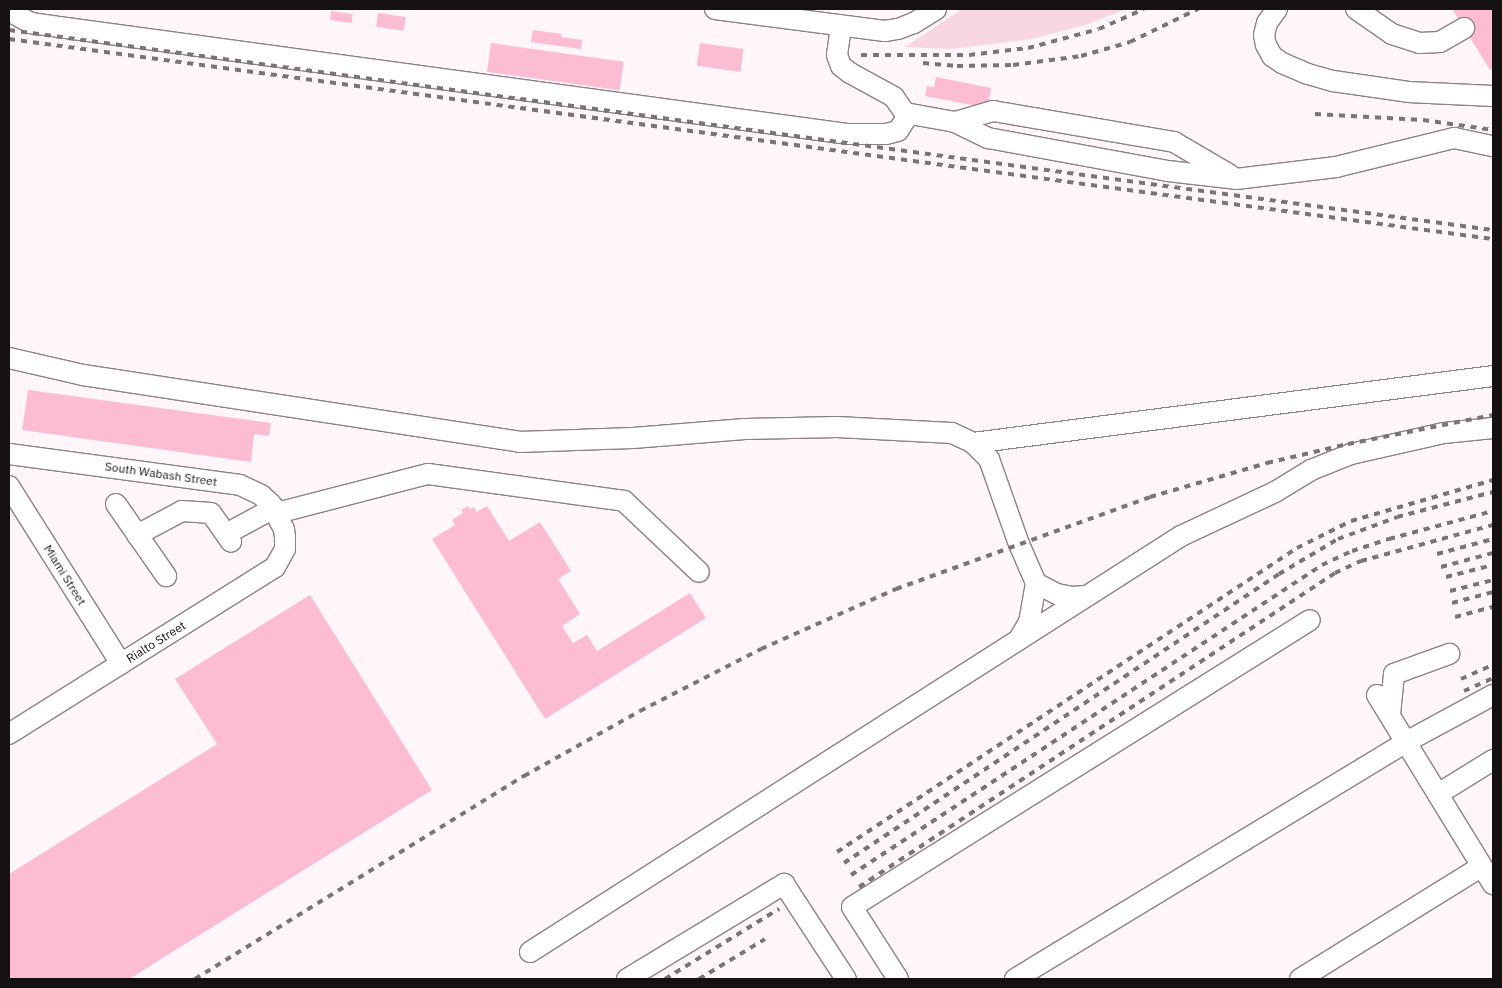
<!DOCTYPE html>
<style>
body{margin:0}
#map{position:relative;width:1502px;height:988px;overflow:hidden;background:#fff6f9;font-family:"IBM Plex Sans",sans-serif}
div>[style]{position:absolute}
.green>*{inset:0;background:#f9d7e2}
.building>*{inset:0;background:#fcbcd1;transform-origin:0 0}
.roads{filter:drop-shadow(1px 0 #8e8185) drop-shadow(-1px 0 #8e8185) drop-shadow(0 1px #8e8185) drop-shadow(0 -1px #8e8185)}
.minor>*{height:20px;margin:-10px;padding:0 10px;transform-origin:10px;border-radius:10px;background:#fff}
.rail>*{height:4px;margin-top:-2px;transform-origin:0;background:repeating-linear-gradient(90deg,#7b7477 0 6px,transparent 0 12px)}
span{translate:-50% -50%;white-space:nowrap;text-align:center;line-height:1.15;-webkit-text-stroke:4.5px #fff;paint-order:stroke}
.street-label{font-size:12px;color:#151012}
.frame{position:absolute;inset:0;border:10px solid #151012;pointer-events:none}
</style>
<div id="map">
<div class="green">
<div style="clip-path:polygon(962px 9px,1127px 9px,1088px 24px,1032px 39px,952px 49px,905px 47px)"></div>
</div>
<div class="building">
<div style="clip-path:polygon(1452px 9px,1493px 9px,1493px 68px,1490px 70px)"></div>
<div style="left:331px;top:11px;width:22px;height:9px;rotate:8deg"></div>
<div style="left:378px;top:13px;width:28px;height:14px;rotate:8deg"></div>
<div style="clip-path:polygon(533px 30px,562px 34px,561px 37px,582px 40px,581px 49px,531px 42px)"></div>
<div style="left:491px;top:43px;width:134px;height:29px;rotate:8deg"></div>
<div style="left:700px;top:43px;width:44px;height:23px;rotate:8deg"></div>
<div style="clip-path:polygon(936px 77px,991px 88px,988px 108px,925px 96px,927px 86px,934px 87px)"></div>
<div style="clip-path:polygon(28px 390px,271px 423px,269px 436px,254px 434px,251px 462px,22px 430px)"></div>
<div style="clip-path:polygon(468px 506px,470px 509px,474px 507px,477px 512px,487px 506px,509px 541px,540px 522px,571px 571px,558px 579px,580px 614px,562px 626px,573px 643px,587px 635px,597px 651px,690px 593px,706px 618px,545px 719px,432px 539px,455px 525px,452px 520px,463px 513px,461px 510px)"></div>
<div style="clip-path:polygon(310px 595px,432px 790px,129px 979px,9px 979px,9px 874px,217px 744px,175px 679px)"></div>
</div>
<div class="roads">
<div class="minor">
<div style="left:715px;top:9px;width:171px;rotate:7.4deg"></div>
<div style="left:885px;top:31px;width:13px;rotate:-9deg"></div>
<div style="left:898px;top:29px;width:17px;rotate:-21deg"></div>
<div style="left:914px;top:23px;width:26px;rotate:-32deg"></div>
<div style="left:1277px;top:9px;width:17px;rotate:126deg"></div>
<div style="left:1267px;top:23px;width:12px;rotate:104deg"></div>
<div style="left:1264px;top:35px;width:10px;rotate:79deg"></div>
<div style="left:1266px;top:45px;width:13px;rotate:61deg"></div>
<div style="left:1272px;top:56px;width:12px;rotate:35deg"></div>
<div style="left:1282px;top:63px;width:28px;rotate:23deg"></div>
<div style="left:1308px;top:74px;width:26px;rotate:16deg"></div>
<div style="left:1333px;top:81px;width:76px;rotate:8.3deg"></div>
<div style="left:1408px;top:92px;width:85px;rotate:2.7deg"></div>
<div style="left:1356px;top:9px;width:44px;rotate:34.8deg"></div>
<div style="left:1392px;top:34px;width:29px;rotate:18deg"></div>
<div style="left:1420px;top:43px;width:20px;rotate:-3deg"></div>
<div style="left:1440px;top:42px;width:28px;rotate:-30deg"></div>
<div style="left:9px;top:11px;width:25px;rotate:29deg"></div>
<div style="left:31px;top:23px;width:28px;rotate:8deg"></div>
<div style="left:59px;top:27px;width:795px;rotate:7.73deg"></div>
<div style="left:847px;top:134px;width:39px"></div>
<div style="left:886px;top:134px;width:12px;rotate:-14deg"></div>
<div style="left:898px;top:131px;width:13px;rotate:-58deg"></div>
<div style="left:905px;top:120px;width:7px;rotate:-90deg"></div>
<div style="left:905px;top:113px;width:19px;rotate:-125deg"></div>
<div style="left:894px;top:97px;width:50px;rotate:-151.4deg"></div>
<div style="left:850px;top:73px;width:11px;rotate:-142deg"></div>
<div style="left:841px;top:66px;width:12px;rotate:-110deg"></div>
<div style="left:837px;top:55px;width:30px;rotate:-82deg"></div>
<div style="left:905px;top:113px;width:51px;rotate:10.2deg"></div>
<div style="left:955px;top:122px;width:40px;rotate:-16deg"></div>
<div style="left:993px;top:111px;width:184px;rotate:9.7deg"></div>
<div style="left:1174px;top:142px;width:65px;rotate:30.5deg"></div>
<div style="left:955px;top:122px;width:37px;rotate:26deg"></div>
<div style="left:988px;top:138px;width:183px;rotate:10.4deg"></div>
<div style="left:1168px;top:171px;width:68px;rotate:6.7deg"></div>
<div style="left:1236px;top:179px;width:101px;rotate:-6.8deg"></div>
<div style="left:1336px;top:167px;width:122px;rotate:-13.8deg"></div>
<div style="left:1454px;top:138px;width:40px;rotate:12deg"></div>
<div style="left:9px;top:358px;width:76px;rotate:12.9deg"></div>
<div style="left:83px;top:375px;width:441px;rotate:8.7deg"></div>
<div style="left:519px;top:442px;width:114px;rotate:-2deg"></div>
<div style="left:633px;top:438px;width:112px;rotate:-4.6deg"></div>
<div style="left:745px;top:429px;width:92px;rotate:-1.2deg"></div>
<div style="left:837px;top:427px;width:115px;rotate:3deg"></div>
<div style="left:952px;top:433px;width:23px;rotate:25deg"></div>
<div style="left:973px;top:443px;width:23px;rotate:45deg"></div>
<div style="left:989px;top:459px;width:90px;rotate:70.6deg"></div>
<div style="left:1019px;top:544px;width:43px;rotate:66.4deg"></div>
<div style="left:1036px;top:583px;width:40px;rotate:100deg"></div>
<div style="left:1029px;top:622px;width:20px;rotate:120deg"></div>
<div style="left:973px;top:443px;width:524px;rotate:-7.34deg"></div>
<div style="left:9px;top:454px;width:233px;rotate:7.6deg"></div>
<div style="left:240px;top:485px;width:23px;rotate:25deg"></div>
<div style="left:261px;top:495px;width:13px;rotate:42deg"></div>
<div style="left:271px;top:504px;width:28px;rotate:63deg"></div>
<div style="left:284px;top:529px;width:8px;rotate:83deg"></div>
<div style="left:285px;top:537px;width:12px;rotate:90deg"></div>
<div style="left:285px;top:549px;width:21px;rotate:119deg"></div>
<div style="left:275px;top:567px;width:314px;rotate:147.9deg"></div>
<div style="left:9px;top:486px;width:210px;rotate:57.8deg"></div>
<div style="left:116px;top:504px;width:88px;rotate:55.2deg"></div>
<div style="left:277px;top:513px;width:156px;rotate:-14.5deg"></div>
<div style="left:428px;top:474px;width:198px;rotate:7.8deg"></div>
<div style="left:624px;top:501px;width:103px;rotate:43.4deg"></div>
<div style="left:226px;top:534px;width:55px;rotate:-28.4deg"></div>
<div style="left:137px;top:535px;width:51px;rotate:-28.1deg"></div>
<div style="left:182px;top:511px;width:29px;rotate:4deg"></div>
<div style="left:211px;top:513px;width:35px;rotate:55deg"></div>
<div style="left:1036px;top:583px;width:24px;rotate:28deg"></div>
<div style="left:1057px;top:594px;width:15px;rotate:11deg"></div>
<div style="left:1072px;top:597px;width:15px;rotate:-4deg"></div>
<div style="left:1377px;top:695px;width:222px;rotate:58.5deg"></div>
<div style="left:1390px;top:715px;width:41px;rotate:-84.4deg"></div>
<div style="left:1394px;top:674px;width:59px;rotate:-20deg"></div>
<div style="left:1438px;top:794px;width:65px;rotate:-31.7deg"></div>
<div style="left:530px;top:952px;width:773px;rotate:-32.58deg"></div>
<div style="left:1181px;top:536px;width:104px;rotate:-25.1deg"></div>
<div style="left:1275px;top:492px;width:42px;rotate:-31.4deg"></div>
<div style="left:1311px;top:470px;width:43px;rotate:-21.8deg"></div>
<div style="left:1351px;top:454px;width:95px;rotate:-12.7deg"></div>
<div style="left:1444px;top:433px;width:49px;rotate:-5.8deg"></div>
<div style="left:627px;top:979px;width:184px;rotate:-31.2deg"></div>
<div style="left:784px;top:884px;width:113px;rotate:56.9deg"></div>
<div style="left:898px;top:979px;width:85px;rotate:-122.6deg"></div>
<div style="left:852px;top:907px;width:540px;rotate:-32.07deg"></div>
<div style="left:1015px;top:979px;width:457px;rotate:-31.2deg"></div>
<div style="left:1406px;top:742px;width:99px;rotate:-28.4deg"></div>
<div style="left:1300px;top:979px;width:214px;rotate:-31.8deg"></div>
</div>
</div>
<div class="rail">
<div style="left:9px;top:30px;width:1497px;rotate:7.68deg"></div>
<div style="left:9px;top:39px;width:1497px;rotate:7.68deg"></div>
<div style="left:861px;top:55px;width:108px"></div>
<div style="left:969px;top:55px;width:59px;rotate:-6.8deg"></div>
<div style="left:1028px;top:48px;width:73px;rotate:-15deg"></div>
<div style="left:1099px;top:29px;width:49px;rotate:-24deg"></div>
<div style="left:923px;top:63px;width:34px;rotate:5deg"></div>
<div style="left:957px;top:66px;width:56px;rotate:-1deg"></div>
<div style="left:1013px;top:65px;width:69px;rotate:-7.5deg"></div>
<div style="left:1081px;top:56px;width:51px;rotate:-15.9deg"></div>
<div style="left:1130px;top:42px;width:76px;rotate:-25.9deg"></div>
<div style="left:1315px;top:114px;width:108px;rotate:3.2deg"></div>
<div style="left:1423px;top:120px;width:71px;rotate:8.1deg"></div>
<div style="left:1437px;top:554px;width:58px;rotate:-15deg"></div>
<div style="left:1441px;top:567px;width:54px;rotate:-15.1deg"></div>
<div style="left:1446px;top:577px;width:49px;rotate:-14.3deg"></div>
<div style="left:1450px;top:591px;width:44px;rotate:-14.3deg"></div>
<div style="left:1452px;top:603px;width:42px;rotate:-15deg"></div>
<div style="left:1455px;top:617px;width:39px;rotate:-15deg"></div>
<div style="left:1461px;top:679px;width:35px;rotate:-24deg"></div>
<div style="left:1464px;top:691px;width:32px;rotate:-24deg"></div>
<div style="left:837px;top:852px;width:551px;rotate:-33.46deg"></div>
<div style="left:1297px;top:548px;width:60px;rotate:-26.6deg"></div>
<div style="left:1351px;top:521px;width:148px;rotate:-16.1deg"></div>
<div style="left:844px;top:863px;width:522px;rotate:-33.6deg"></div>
<div style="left:1279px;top:574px;width:69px;rotate:-30.7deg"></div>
<div style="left:1338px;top:539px;width:63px;rotate:-20.4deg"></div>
<div style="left:1397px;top:517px;width:99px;rotate:-14.6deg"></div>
<div style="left:851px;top:875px;width:564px;rotate:-33.35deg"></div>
<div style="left:1322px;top:565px;width:33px;rotate:-25deg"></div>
<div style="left:1352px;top:551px;width:39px;rotate:-18deg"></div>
<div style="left:1389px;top:539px;width:108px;rotate:-15.1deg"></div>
<div style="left:859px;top:887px;width:570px;rotate:-33.41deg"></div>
<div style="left:1335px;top:573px;width:29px;rotate:-25deg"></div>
<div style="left:1361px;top:561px;width:137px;rotate:-15.3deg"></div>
<div style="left:195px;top:979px;width:387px;rotate:-31.7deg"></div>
<div style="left:524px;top:776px;width:133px;rotate:-29.3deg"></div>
<div style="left:640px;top:711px;width:136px;rotate:-27.1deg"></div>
<div style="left:761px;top:649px;width:148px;rotate:-24deg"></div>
<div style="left:896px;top:589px;width:270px;rotate:-19.9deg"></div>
<div style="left:1150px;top:497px;width:122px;rotate:-16.2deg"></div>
<div style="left:1267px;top:463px;width:83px;rotate:-13.2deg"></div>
<div style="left:1348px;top:444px;width:148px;rotate:-11.3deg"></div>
<div style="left:665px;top:979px;width:134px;rotate:-31.6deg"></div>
<div style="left:699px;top:979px;width:77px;rotate:-31.2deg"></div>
</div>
<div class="street-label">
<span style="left:161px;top:474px;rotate:8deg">South Wabash Street</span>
<span style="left:65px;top:575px;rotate:58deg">Miami Street</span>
<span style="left:156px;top:642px;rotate:-32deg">Rialto Street</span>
</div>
<div class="frame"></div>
</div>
